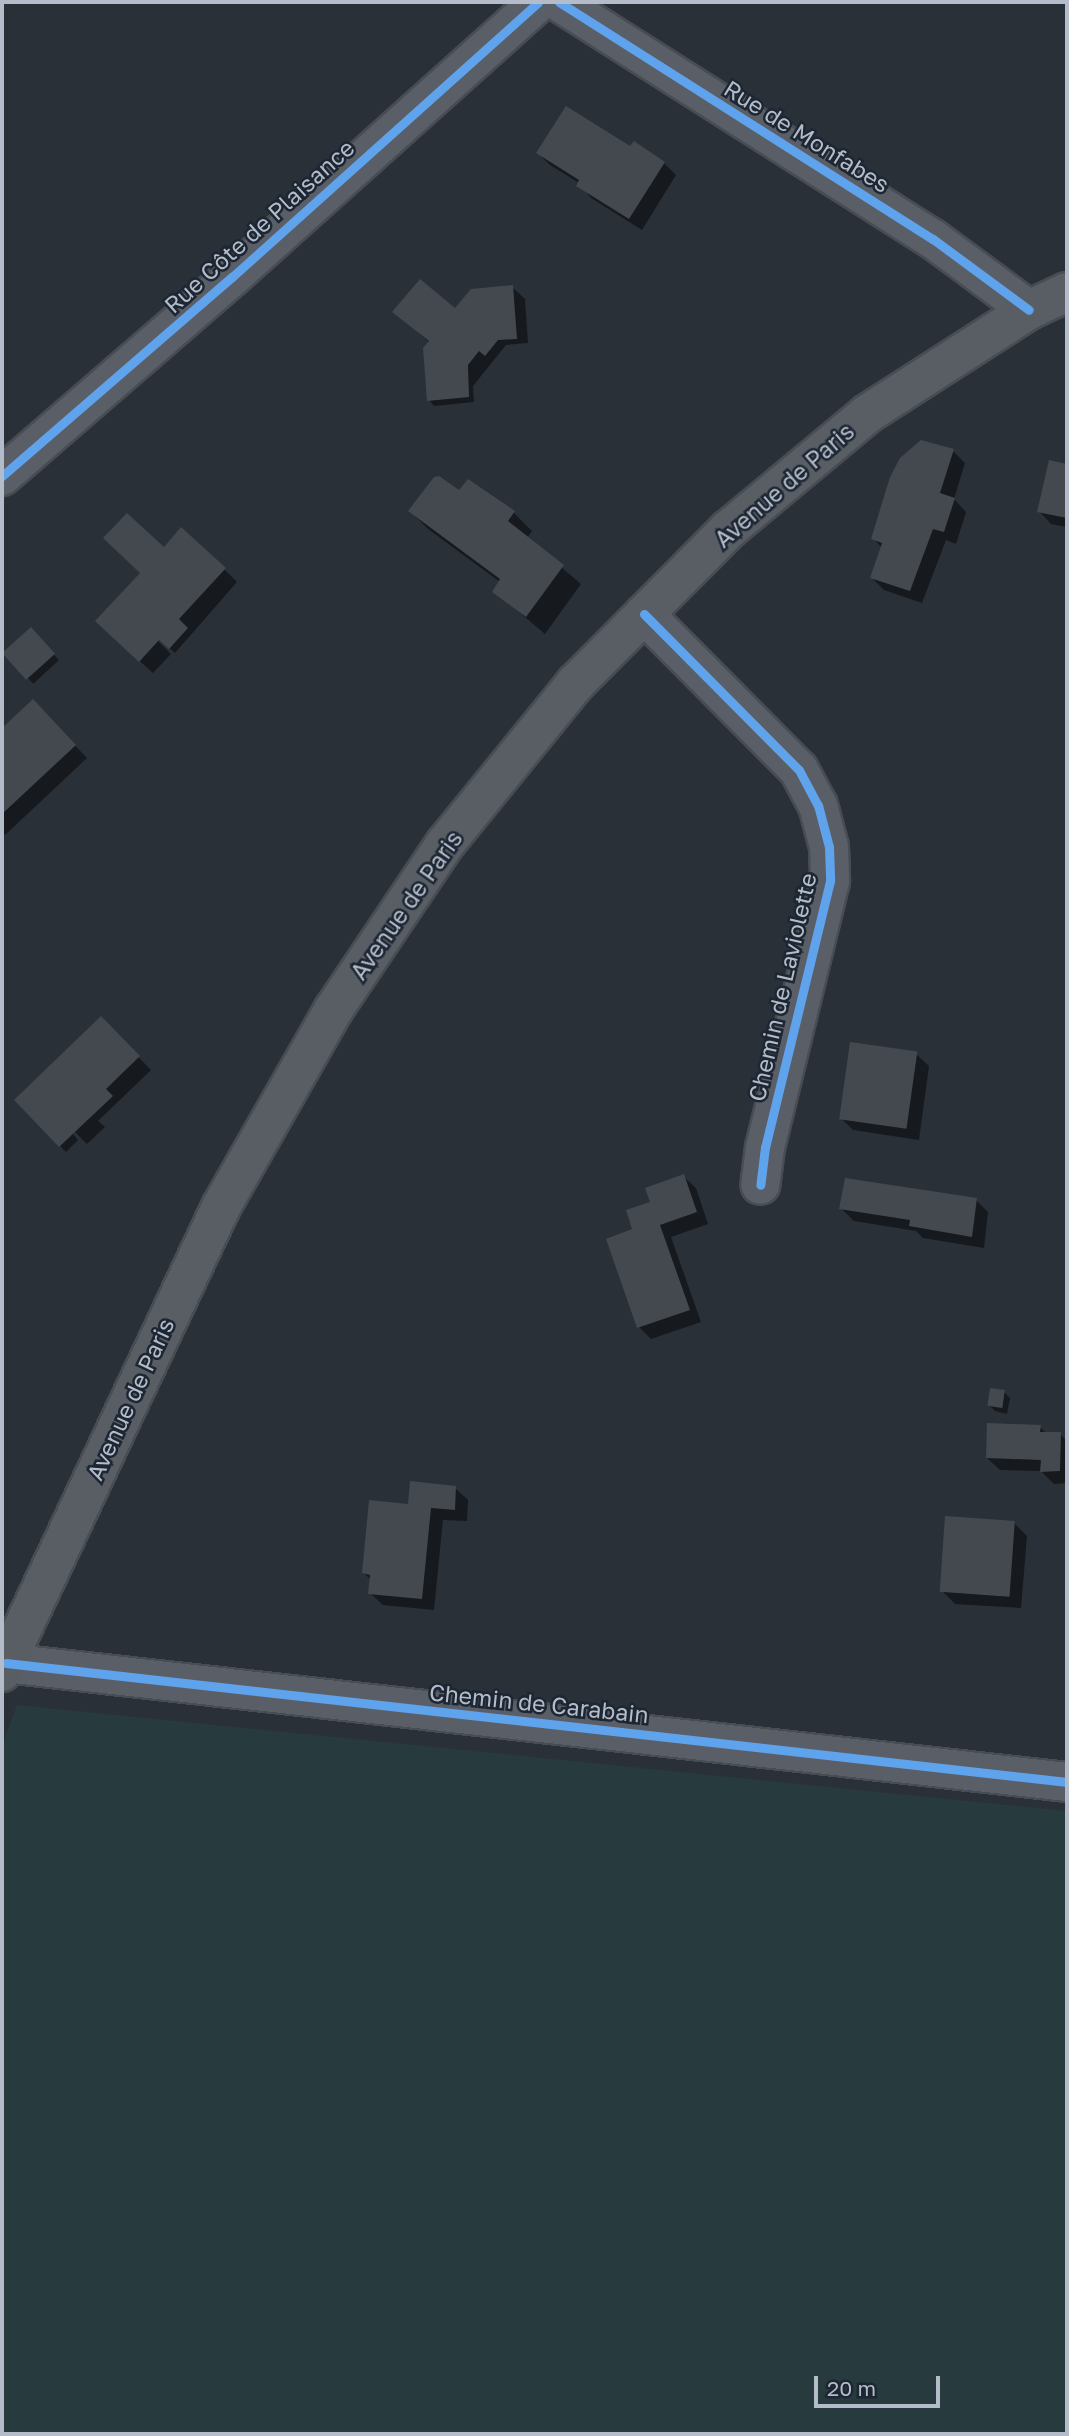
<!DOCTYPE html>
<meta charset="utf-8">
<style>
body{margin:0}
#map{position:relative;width:1069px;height:2436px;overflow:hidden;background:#2a3038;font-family:"Golos Text",sans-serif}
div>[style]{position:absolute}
.green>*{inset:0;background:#273a3e}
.shadow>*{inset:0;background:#0007;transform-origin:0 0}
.building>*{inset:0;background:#444950;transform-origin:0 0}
.roads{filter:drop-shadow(2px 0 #484c53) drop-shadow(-2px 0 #484c53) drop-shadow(0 2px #484c53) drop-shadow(0 -2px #484c53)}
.street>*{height:38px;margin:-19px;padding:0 19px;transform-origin:19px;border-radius:19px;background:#5a5e66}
.secondary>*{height:38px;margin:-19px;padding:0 19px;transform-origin:19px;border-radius:19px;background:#595d64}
.cycleway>*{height:9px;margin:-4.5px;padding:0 4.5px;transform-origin:4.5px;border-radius:4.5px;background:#60a3ed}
span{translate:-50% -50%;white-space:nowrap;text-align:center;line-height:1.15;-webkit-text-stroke:5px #1d2633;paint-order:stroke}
.street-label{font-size:23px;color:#b4bcc9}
.frame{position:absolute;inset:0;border:4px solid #b4bcc9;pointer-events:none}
.scale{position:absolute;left:814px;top:2376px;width:126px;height:32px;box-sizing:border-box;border:4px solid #b4bcc9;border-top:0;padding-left:9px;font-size:21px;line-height:24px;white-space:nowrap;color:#b4bcc9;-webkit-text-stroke:5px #1d2633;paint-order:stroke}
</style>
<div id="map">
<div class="green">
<div style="clip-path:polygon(17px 1705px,1067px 1811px,1067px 2434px,2px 2434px,2px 1747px)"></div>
</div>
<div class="shadow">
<div style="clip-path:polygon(631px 148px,664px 163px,676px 175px,642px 230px,591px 198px,579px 183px,550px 165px,538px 153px)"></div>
<div style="clip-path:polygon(512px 287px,525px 299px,528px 343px,506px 345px,473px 386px,474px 402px,434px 406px,429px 400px,430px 343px,395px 312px,455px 310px)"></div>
<div style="clip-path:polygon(953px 451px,965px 463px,954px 499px,966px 512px,956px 544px,946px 540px,922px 603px,884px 590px,872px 578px,882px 548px,873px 538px)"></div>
<div style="clip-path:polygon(1050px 462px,1067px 466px,1067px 527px,1051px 524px,1039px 511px)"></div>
<div style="clip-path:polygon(410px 511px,514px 513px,532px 531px,527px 538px,581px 584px,545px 634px,494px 591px,500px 582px,428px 529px)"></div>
<div style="clip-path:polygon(164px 549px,224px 569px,237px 582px,175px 653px,159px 638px,157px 640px,171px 654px,153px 673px,110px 634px)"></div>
<div style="left:31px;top:630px;width:41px;height:35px;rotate:47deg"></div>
<div style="clip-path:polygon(33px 702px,87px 758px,5px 835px,2px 832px,2px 730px)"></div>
<div style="clip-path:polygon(101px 1019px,151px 1070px,98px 1121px,105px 1127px,87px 1144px,75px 1132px,73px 1134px,78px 1140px,66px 1152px,16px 1100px)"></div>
<div style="clip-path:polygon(916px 1054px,929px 1066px,919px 1140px,853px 1130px,841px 1118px)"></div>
<div style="clip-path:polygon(683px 1176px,696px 1188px,708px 1224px,671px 1237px,701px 1322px,651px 1339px,639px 1327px,635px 1230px,653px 1203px)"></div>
<div style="clip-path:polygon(976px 1200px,988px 1212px,984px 1248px,923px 1238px,916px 1231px,854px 1221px,841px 1208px)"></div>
<div style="clip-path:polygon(1004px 1392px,1010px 1398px,1007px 1414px,995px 1411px,989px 1405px)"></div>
<div style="clip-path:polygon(1040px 1427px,1047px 1434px,1060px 1434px,1067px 1441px,1067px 1483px,1054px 1484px,1041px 1471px,1000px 1470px,987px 1458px)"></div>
<div style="clip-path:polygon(455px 1488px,468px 1500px,467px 1521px,443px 1520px,434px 1610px,383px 1605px,370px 1593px,370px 1579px,364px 1573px,410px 1506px)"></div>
<div style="clip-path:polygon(1014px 1523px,1027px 1536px,1021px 1608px,955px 1604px,942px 1591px)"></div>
</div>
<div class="building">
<div style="clip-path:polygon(566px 106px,630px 146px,634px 141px,665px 162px,629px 219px,576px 186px,579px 180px,536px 153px)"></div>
<div style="clip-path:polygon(420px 279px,455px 308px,471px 289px,513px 285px,517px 339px,498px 340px,485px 356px,479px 351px,468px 365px,469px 397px,427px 401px,423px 348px,429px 341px,392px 312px)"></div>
<div style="clip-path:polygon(921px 440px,954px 449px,940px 493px,955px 498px,944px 532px,933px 529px,910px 591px,870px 578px,882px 543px,871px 539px,890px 477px,900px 458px)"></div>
<div style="clip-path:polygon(1049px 460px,1067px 464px,1067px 518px,1037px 512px)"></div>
<div style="clip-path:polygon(439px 476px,459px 490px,468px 479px,515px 511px,508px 521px,564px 565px,526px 617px,492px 592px,500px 579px,408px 511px,434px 477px)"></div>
<div style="clip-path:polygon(127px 513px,164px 547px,181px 527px,226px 568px,179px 619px,188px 628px,169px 649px,159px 640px,139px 662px,95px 621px,140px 573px,103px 538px)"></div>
<div style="left:31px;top:627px;width:36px;height:39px;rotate:48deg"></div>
<div style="clip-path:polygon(33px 699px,76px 745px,2px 814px,2px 728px)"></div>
<div style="clip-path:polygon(101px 1016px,140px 1056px,106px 1089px,113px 1096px,59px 1147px,14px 1100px)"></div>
<div style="left:850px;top:1042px;width:68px;height:78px;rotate:8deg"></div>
<div style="clip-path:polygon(684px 1174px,697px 1212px,660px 1225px,690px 1310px,637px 1328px,606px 1239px,632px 1229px,626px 1210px,650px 1202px,645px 1188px)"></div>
<div style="clip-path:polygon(845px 1178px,977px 1198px,972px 1237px,909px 1226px,910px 1220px,839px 1209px)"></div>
<div style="left:990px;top:1388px;width:15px;height:18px;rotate:8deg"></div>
<div style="clip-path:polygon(987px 1423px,1041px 1425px,1040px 1432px,1061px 1432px,1060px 1471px,1040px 1472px,1041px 1460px,986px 1458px)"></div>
<div style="clip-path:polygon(410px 1481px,456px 1486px,455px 1510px,431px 1508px,422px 1599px,368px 1594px,370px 1575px,362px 1573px,369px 1500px,408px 1504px)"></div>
<div style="left:945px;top:1516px;width:70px;height:76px;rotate:4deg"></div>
</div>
<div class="roads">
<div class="street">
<div style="left:559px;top:2px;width:443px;rotate:32.4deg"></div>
<div style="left:933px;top:239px;width:119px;rotate:36.5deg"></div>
<div style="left:2px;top:476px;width:304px;rotate:-40.9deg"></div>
<div style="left:232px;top:277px;width:411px;rotate:-41.9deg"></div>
<div style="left:644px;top:614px;width:220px;rotate:45.2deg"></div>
<div style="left:799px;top:770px;width:40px;rotate:62deg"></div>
<div style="left:818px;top:805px;width:43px;rotate:75.3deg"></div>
<div style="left:829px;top:847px;width:34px;rotate:88deg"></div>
<div style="left:830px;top:881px;width:274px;rotate:103.7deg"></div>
<div style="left:765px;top:1147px;width:38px;rotate:97deg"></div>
<div style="left:6px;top:1663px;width:1068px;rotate:6.4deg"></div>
</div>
<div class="secondary">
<div style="left:2px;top:1672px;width:514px;rotate:-64.78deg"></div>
<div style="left:221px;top:1207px;width:228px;rotate:-60.3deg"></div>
<div style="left:334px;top:1009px;width:199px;rotate:-56.1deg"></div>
<div style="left:445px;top:844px;width:208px;rotate:-50.9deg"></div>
<div style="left:576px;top:683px;width:216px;rotate:-45.2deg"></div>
<div style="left:728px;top:530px;width:181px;rotate:-39.8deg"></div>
<div style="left:867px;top:414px;width:193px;rotate:-32.7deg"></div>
<div style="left:1029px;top:310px;width:42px;rotate:-25.3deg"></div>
</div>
</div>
<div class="cycleway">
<div style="left:559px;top:2px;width:443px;rotate:32.4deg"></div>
<div style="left:933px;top:239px;width:119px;rotate:36.5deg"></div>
<div style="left:2px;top:476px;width:304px;rotate:-40.9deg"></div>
<div style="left:232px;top:277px;width:411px;rotate:-41.9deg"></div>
<div style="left:644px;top:614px;width:220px;rotate:45.2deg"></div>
<div style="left:799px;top:770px;width:40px;rotate:62deg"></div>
<div style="left:818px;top:805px;width:43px;rotate:75.3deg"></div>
<div style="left:829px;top:847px;width:34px;rotate:88deg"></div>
<div style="left:830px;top:881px;width:274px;rotate:103.7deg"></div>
<div style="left:765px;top:1147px;width:38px;rotate:97deg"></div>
<div style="left:6px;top:1663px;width:1068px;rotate:6.4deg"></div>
</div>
<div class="street-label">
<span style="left:807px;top:136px;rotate:32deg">Rue de Monfabes</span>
<span style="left:259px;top:226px;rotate:-42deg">Rue Côte de Plaisance</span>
<span style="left:784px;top:485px;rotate:-41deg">Avenue de Paris</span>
<span style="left:406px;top:905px;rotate:-55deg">Avenue de Paris</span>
<span style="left:782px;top:987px;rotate:-77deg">Chemin de Laviolette</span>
<span style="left:130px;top:1399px;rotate:-65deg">Avenue de Paris</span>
<span style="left:539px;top:1703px;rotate:6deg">Chemin de Carabain</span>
</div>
<div class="frame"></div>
<div class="scale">20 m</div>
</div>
